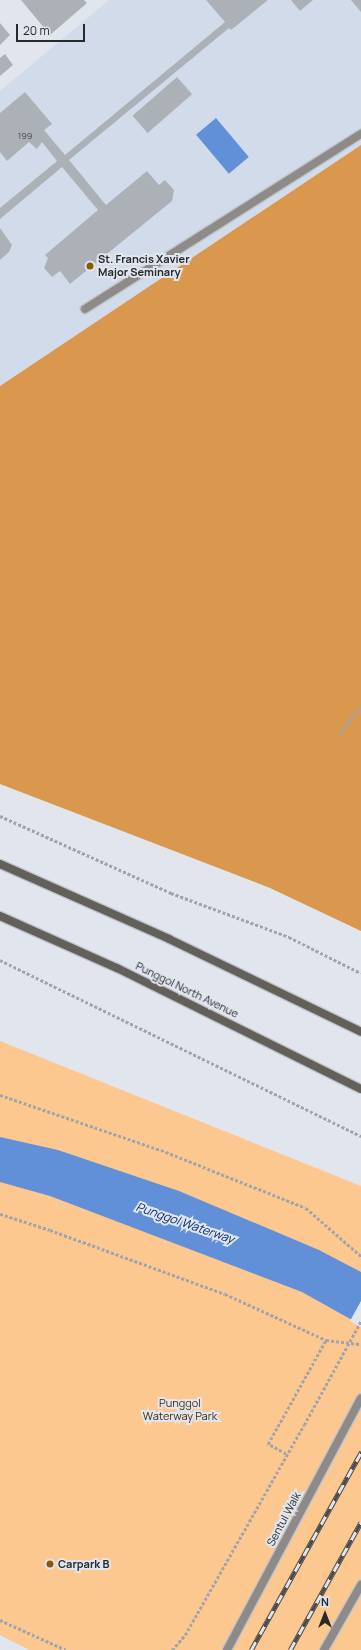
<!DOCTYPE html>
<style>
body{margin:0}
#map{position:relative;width:361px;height:1650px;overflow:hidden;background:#e1e6ee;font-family:Manrope,sans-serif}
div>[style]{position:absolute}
.built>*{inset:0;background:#d2dbea}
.green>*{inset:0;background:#fdc890}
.forest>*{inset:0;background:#d9984d}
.water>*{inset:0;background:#6190d8;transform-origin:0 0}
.pier>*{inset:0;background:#e1e6ee}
.building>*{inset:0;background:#acb1b8;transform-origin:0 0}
.path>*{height:2.5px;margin-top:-1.25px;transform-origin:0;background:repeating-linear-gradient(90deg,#a1a5ab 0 3px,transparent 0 5px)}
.roads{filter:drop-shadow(1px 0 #c0c4cb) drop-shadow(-1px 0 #c0c4cb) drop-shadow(0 1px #c0c4cb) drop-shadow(0 -1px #c0c4cb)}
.service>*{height:8px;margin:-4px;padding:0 4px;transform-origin:4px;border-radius:4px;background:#8d8a87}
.minor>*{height:8px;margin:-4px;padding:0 4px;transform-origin:4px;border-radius:4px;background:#8d8a87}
.secondary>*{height:8px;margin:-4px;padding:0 4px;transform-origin:4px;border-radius:4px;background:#635f5b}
.rail>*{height:4.5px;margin-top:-2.25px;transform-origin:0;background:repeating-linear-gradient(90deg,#e1e6ee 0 9px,#494b4e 0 18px);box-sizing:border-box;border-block:1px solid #494b4e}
.path-bridge>*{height:2.5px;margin-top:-1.25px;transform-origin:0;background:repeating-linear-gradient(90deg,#a1a5ab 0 3px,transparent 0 5px)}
.dots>*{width:11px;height:11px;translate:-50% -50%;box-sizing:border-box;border:2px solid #e1e6ee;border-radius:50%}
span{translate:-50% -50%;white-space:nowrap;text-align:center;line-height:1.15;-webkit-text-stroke:4px #e1e6ee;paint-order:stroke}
.number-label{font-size:9px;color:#484b4e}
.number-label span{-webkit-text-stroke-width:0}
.poi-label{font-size:11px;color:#27292b;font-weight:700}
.left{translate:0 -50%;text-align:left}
.street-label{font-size:11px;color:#27292b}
.park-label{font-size:11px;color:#452a09}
.water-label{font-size:12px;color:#002b6a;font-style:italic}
.north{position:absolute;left:305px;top:1594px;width:40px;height:40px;-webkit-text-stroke:3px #e1e6ee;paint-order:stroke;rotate:0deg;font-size:11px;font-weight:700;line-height:16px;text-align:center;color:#27292b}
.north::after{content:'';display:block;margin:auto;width:14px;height:18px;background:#27292b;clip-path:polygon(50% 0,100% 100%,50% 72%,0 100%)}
.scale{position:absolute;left:16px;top:24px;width:69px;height:18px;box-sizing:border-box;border:2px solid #27292b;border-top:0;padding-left:5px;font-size:12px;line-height:14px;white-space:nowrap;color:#27292b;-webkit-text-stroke:3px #e1e6ee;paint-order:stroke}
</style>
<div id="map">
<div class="built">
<div style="clip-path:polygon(109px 0,361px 0,361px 145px,0 386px,0 91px)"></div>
</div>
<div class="green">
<div style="clip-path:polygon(0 1041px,361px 1186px,361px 1650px,29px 1650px,0 1635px)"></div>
</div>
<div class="forest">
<div style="clip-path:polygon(361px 145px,361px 931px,270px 888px,0 784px,0 386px)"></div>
</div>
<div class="water">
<div style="left:216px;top:118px;width:51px;height:26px;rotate:50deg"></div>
<div style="clip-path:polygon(0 1137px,58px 1150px,179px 1191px,319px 1250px,361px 1272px,361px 1325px,302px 1292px,50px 1196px,0 1182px)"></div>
</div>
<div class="pier">
<div style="clip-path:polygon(361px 1301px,361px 1327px,350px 1321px)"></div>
</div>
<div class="building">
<div style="clip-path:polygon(21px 0,84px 0,87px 3px,50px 35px)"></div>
<div style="clip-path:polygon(206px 0,268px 0,231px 30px,229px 28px,69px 160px,106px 205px,147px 171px,159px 185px,165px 180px,174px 190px,172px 201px,70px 284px,60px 271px,52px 277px,44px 268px,48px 258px,45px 255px,98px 210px,62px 167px,0 219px,0 208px,57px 161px,42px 142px,37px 149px,29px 142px,7px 161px,0 152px,0 113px,25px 92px,52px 124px,44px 130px,65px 155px,225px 22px)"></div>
<div style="clip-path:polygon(291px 0,313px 0,300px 11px)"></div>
<div style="clip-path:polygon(351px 0,361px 0,361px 12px)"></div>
<div style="clip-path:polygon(0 23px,10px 35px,0 45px)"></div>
<div style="clip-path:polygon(5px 54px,13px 65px,0 76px,0 58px)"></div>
<div style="left:177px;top:77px;width:23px;height:59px;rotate:49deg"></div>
<div style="clip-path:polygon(0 228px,12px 245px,9px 252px,0 260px)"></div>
</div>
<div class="path">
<div style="left:339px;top:734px;width:36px;rotate:-52deg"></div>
<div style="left:0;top:816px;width:188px;rotate:24.2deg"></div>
<div style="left:171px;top:893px;width:126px;rotate:20.4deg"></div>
<div style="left:289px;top:937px;width:80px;rotate:26.6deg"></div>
<div style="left:0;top:960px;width:402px;rotate:26deg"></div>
<div style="left:0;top:1095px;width:170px;rotate:18.9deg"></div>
<div style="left:161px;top:1150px;width:156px;rotate:21.8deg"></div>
<div style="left:306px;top:1208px;width:73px;rotate:41.1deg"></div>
<div style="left:0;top:1214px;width:52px;rotate:17.7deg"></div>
<div style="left:50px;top:1230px;width:186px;rotate:20.1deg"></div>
<div style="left:225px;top:1294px;width:111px;rotate:24.5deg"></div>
<div style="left:326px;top:1340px;width:35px;rotate:7deg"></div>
<div style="left:286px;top:1454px;width:21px;rotate:-151deg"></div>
<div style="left:268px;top:1444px;width:119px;rotate:-60.9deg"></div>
<div style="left:0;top:1620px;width:72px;rotate:24.4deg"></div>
<div style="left:172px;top:1650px;width:20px;rotate:-49deg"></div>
<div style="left:185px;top:1635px;width:241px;rotate:-60.5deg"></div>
</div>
<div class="roads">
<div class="service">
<div style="left:85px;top:309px;width:327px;rotate:-32.4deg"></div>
</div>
<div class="minor">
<div style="left:227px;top:1650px;width:285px;rotate:-62deg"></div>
<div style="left:324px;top:1650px;width:75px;rotate:-60.4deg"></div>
</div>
<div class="secondary">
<div style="left:0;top:864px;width:185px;rotate:23.9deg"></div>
<div style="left:169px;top:939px;width:213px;rotate:25.8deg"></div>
<div style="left:0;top:916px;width:128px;rotate:24deg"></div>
<div style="left:117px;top:968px;width:272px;rotate:26.4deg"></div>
</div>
</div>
<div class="rail">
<div style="left:251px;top:1650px;width:227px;rotate:-60.9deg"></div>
<div style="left:290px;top:1650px;width:146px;rotate:-61deg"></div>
</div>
<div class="path-bridge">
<div style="left:304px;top:1425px;width:119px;rotate:-61.3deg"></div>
</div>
<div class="dots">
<div style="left:90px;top:266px;background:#8e580b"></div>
<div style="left:50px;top:1564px;background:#8e580b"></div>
</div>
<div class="number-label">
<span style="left:25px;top:136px">199</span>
</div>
<div class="poi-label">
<span class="left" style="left:98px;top:266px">St. Francis Xavier<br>Major Seminary</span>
<span class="left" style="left:58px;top:1564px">Carpark B</span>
</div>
<div class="street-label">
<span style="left:187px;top:990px;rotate:26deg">Punggol North Avenue</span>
<span style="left:284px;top:1519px;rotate:-62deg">Sentul Walk</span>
</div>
<div class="park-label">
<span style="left:180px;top:1410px">Punggol<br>Waterway Park</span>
</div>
<div class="water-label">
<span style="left:185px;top:1223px;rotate:19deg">Punggol Waterway</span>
</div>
<div class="north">N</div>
<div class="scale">20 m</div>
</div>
